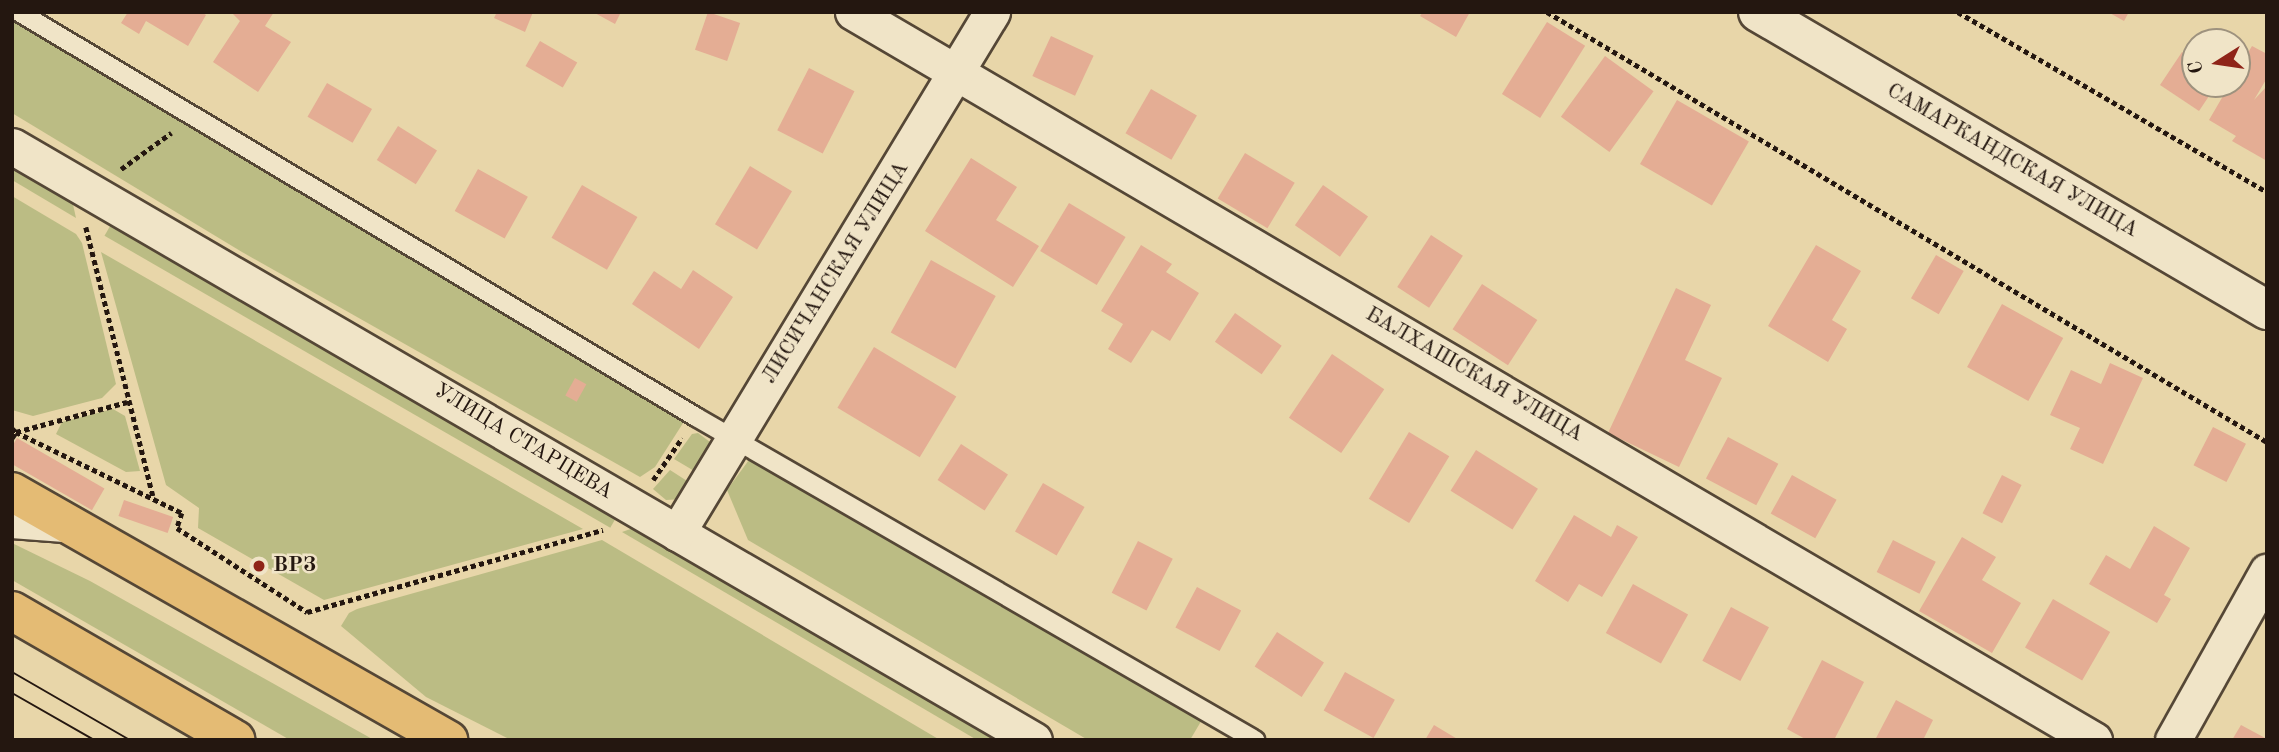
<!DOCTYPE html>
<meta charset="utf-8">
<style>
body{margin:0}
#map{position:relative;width:2279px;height:752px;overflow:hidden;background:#e8d6a9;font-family:"Old Standard TT",serif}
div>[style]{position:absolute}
.green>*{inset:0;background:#bbbc84;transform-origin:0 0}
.building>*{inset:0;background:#e4ad94;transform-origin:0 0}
.path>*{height:4.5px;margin-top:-2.25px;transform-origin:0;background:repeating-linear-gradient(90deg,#241710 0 5px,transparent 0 8.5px)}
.roads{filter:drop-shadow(2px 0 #554736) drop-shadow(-2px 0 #554736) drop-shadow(0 2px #554736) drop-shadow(0 -2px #554736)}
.lane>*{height:18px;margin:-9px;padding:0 9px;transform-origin:9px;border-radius:9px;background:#f0e4c7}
.street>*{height:35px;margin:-17.5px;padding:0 17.5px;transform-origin:17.5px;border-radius:17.5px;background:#f0e4c7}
.secondary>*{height:38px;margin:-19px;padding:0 19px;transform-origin:19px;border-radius:19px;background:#f0e4c7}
.primary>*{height:38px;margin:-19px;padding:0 19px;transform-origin:19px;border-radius:19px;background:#e4bb74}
.tram>*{height:2px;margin:-1px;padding:0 1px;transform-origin:1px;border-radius:1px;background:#241710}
.dots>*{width:19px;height:19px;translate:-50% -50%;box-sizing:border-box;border:4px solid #f0e4c7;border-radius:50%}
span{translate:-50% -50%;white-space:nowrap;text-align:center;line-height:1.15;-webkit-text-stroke:5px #f0e4c7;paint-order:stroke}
.street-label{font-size:21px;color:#241710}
.poi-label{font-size:21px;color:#241710;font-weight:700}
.left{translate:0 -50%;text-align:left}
.frame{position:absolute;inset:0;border:14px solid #241710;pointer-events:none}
.north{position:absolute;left:2181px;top:28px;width:70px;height:70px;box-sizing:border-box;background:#f0e4c7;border:2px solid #9e927e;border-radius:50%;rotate:258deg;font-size:19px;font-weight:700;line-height:28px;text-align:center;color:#241710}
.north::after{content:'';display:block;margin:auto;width:24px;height:32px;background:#8f2418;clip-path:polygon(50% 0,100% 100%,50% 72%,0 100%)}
</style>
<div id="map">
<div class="green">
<div style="clip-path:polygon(12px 15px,685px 420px,655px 467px,640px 477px,242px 252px,12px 113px)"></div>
<div style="clip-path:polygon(12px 162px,72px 200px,76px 218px,12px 180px)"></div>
<div style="clip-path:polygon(12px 196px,76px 234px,82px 243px,116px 384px,102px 398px,33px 416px,12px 410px)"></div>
<div style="left:113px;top:221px;width:584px;height:17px;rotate:30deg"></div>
<div style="clip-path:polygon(101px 252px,583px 529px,324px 600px,198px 528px,199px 508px,166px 485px)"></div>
<div style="clip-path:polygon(113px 409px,125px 416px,140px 471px,126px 472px,56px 434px,62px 422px)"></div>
<div style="clip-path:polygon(698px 433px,718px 448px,701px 475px,674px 459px,692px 434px)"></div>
<div style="clip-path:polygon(754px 453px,1203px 718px,1190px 740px,1088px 740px,748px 540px,727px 490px)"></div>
<div style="clip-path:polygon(670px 470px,698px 488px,683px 499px,666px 500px,653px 489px)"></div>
<div style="clip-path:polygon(639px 526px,1002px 740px,977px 740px,622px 532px)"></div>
<div style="clip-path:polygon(602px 540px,940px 740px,511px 740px,426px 697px,341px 626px,349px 613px,357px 609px)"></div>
<div style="clip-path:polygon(12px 543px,90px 581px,374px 740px,290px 740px,12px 580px)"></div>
</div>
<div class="building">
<div style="clip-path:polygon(128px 12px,201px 12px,206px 15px,188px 46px,146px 21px,139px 34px,121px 23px)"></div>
<div style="clip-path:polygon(231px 12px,274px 12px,265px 26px,291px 42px,258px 92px,213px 62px,240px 21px)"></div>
<div style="clip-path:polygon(497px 12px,533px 12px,525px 32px,494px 18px)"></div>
<div style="clip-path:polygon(593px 12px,621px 12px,615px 24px)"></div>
<div style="left:708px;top:12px;width:34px;height:40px;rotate:19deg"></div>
<div style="clip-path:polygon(1423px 12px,1470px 12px,1456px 37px,1420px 16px)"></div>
<div style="clip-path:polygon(2108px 12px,2129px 12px,2124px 21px)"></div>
<div style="left:1547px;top:22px;width:45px;height:85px;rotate:32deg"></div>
<div style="left:1051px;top:36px;width:47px;height:44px;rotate:25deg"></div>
<div style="left:540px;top:41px;width:43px;height:29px;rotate:30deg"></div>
<div style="clip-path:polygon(2252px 46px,2267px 54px,2267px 78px,2254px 100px,2267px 86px,2267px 161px,2232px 141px,2236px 136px,2209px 120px,2230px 84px,2237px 84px,2237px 71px)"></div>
<div style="clip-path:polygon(2182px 52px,2195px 61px,2195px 84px,2217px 84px,2199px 111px,2160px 85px)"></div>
<div style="left:1605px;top:56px;width:60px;height:75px;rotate:36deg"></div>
<div style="left:809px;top:68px;width:51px;height:70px;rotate:27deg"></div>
<div style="left:327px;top:83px;width:52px;height:39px;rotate:30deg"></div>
<div style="left:1151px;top:89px;width:53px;height:51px;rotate:30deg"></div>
<div style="left:1677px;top:100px;width:83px;height:74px;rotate:30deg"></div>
<div style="left:398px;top:126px;width:46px;height:40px;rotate:32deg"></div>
<div style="left:1245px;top:153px;width:58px;height:53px;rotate:31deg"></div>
<div style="clip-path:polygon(971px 158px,1017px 187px,996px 220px,1039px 246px,1013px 287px,925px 231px)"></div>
<div style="left:750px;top:166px;width:49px;height:68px;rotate:31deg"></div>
<div style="left:478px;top:169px;width:57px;height:48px;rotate:29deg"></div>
<div style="left:582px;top:185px;width:64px;height:61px;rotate:30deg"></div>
<div style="left:1323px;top:185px;width:55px;height:49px;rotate:35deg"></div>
<div style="left:1069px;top:203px;width:66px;height:56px;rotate:31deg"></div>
<div style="left:1431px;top:235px;width:38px;height:62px;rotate:33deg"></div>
<div style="clip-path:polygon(1141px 245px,1172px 264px,1166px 272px,1199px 293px,1170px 341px,1152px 330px,1131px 363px,1108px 349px,1123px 324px,1101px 311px)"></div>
<div style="clip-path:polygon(1816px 245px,1861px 271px,1832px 320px,1847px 329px,1828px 362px,1768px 326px)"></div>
<div style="left:1936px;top:255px;width:32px;height:50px;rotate:30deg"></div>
<div style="left:931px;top:260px;width:74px;height:83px;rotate:29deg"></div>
<div style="clip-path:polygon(693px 270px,733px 297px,699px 349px,632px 304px,654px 271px,681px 289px)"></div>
<div style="left:1482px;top:284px;width:66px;height:54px;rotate:33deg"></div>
<div style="clip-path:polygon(1676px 288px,1711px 305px,1685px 360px,1722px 378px,1679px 467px,1608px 433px)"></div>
<div style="left:2002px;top:304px;width:70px;height:72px;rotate:29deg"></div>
<div style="left:1235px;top:313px;width:57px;height:35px;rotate:35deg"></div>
<div style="left:874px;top:347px;width:96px;height:71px;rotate:31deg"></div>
<div style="left:1332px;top:354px;width:63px;height:77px;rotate:34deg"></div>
<div style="clip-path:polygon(2110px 363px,2143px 378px,2103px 464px,2070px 449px,2080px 428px,2050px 415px,2071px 370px,2101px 384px)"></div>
<div style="left:575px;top:378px;width:13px;height:20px;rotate:29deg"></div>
<div style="left:2213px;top:427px;width:37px;height:43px;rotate:27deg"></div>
<div style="left:1409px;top:432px;width:47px;height:78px;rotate:31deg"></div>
<div style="left:1728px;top:437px;width:57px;height:47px;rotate:28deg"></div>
<div style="left:17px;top:438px;width:101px;height:25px;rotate:30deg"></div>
<div style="left:961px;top:444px;width:56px;height:43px;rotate:33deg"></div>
<div style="left:1476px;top:450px;width:73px;height:48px;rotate:32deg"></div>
<div style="left:1792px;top:475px;width:51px;height:44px;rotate:29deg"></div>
<div style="left:2002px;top:475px;width:22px;height:43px;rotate:27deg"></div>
<div style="left:1043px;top:483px;width:48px;height:56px;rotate:30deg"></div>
<div style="left:124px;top:500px;width:52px;height:17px;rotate:19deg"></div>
<div style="clip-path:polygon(1574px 515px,1611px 537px,1617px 525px,1638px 537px,1602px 597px,1579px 584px,1568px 602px,1535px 581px)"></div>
<div style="clip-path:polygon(2154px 526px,2190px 548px,2164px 595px,2171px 599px,2157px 623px,2089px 584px,2106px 555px,2130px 569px)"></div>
<div style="clip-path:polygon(1962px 537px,1996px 557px,1982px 580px,2021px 603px,1992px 653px,1919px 611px)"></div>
<div style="left:1893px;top:540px;width:48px;height:36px;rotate:27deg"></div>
<div style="left:1138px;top:541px;width:39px;height:58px;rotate:27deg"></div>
<div style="left:1633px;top:584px;width:63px;height:56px;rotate:29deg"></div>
<div style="left:1197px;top:587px;width:50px;height:46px;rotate:28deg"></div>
<div style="left:2053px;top:599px;width:66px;height:56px;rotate:30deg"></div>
<div style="left:1731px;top:607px;width:43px;height:61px;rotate:28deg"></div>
<div style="left:1277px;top:632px;width:56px;height:41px;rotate:33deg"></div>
<div style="clip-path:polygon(1822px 660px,1864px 682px,1834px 740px,1807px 740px,1787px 729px)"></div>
<div style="left:1345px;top:672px;width:57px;height:44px;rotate:29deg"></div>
<div style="clip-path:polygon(1896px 700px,1933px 720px,1923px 740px,1875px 740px)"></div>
<div style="clip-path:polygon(1434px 725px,1459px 740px,1425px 740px)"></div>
<div style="clip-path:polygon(2241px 725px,2267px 739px,2267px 740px,2232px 740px)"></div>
</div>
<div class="path">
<div style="left:1547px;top:12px;width:839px;rotate:30.85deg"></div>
<div style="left:1958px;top:12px;width:358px;rotate:30.2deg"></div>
<div style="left:121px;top:169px;width:62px;rotate:-35.8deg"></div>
<div style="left:86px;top:227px;width:277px;rotate:76deg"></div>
<div style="left:12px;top:428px;width:6px;rotate:45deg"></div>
<div style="left:16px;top:432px;width:115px;rotate:-15.1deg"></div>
<div style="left:12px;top:438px;width:7px;rotate:-56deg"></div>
<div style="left:16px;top:432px;width:185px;rotate:26deg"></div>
<div style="left:182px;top:513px;width:16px;rotate:108deg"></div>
<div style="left:177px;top:528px;width:155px;rotate:32.9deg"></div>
<div style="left:307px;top:612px;width:307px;rotate:-15.5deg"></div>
<div style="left:653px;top:480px;width:51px;rotate:-55.4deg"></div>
</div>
<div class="roads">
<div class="lane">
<div style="left:19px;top:12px;width:789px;rotate:30.89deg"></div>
<div style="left:696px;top:417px;width:646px;rotate:30.02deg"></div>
</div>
<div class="street">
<div style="left:853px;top:12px;width:1439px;rotate:30.4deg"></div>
<div style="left:12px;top:146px;width:1182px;rotate:30.17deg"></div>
<div style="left:677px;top:533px;width:609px;rotate:-58.84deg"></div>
<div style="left:2173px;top:740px;width:193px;rotate:-60.8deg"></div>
</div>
<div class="secondary">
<div style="left:1758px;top:12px;width:590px;rotate:30.35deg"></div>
<div style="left:12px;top:519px;width:53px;rotate:4.3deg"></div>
</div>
<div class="primary">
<div style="left:12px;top:492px;width:502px;rotate:29.63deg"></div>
<div style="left:12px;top:611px;width:258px;rotate:30deg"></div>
</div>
</div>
<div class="tram">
<div style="left:12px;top:672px;width:136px;rotate:30deg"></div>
<div style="left:12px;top:693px;width:95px;rotate:29.8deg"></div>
</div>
<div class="dots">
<div style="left:259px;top:566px;background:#8f2418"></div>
</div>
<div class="street-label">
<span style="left:2012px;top:161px;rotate:30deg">САМАРКАНДСКАЯ УЛИЦА</span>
<span style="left:836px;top:273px;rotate:-58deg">ЛИСИЧАНСКАЯ УЛИЦА</span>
<span style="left:1474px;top:375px;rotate:30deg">БАЛХАШСКАЯ УЛИЦА</span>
<span style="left:523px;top:442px;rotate:31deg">УЛИЦА СТАРЦЕВА</span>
</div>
<div class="poi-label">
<span class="left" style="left:273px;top:566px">ВРЗ</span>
</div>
<div class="frame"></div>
<div class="north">С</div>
</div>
